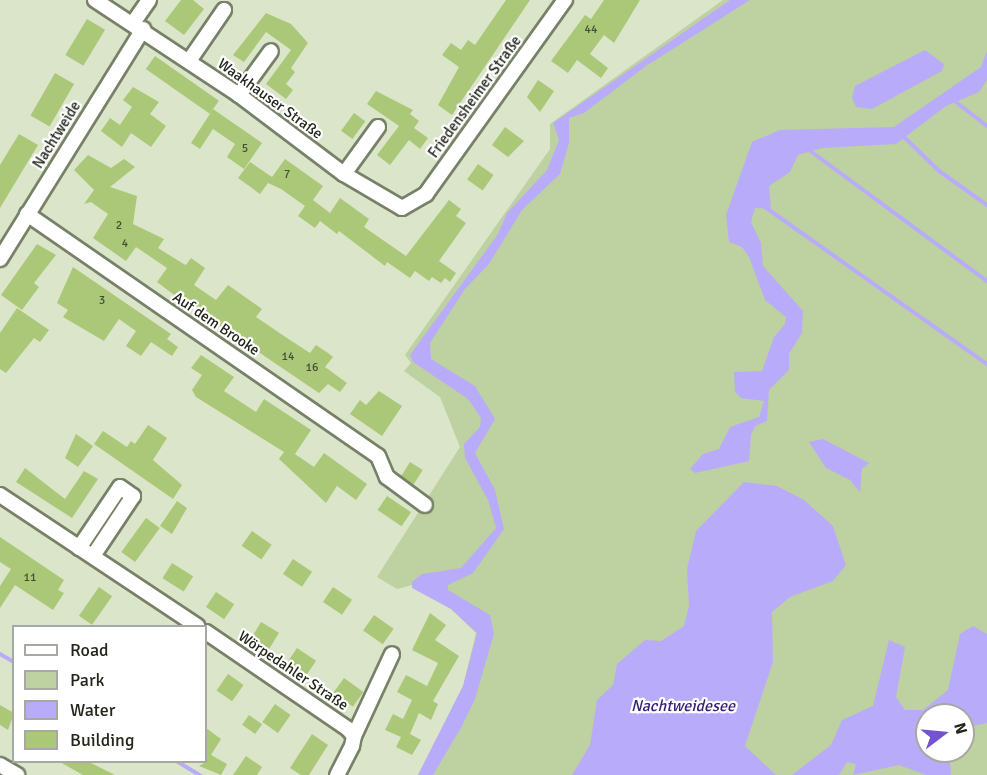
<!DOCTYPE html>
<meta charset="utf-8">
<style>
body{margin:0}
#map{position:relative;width:987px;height:775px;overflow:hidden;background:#dbe5ca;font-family:Signika,sans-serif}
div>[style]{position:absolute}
.green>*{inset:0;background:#bed1a0}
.water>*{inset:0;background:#b8acfa}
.stream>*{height:4px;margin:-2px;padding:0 2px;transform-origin:2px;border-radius:2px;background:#b8acfa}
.building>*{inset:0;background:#abc878;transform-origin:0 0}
.roads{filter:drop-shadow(2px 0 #778168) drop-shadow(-2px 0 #778168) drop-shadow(0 2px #778168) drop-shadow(0 -2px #778168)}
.minor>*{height:14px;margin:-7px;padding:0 7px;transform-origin:7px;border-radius:7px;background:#fff}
span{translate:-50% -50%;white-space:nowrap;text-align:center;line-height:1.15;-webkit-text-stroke:4.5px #fff;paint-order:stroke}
.number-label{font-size:12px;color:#444e32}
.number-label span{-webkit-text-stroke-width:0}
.street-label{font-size:15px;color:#21251a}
.water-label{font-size:16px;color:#381d74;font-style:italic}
.legend{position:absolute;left:12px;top:625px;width:195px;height:138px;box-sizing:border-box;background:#fff;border:2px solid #a6a8a3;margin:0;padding:8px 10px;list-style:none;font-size:18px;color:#21251a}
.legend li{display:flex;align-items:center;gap:12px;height:30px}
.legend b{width:30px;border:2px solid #a6a8a3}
.north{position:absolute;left:915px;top:703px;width:60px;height:60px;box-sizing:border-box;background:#fff;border:2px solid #a6a8a3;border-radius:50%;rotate:74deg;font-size:16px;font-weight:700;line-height:24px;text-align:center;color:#21251a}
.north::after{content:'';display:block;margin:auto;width:21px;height:27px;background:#7254ce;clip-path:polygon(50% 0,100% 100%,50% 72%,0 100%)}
</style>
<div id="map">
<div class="green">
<div style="clip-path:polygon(evenodd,723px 0,987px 0,987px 775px,418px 775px,463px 686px,476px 633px,451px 609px,412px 585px,397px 589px,377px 577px,460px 447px,440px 397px,404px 371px,411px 363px,405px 355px,550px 149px,550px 124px,723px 0,927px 715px,963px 715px,963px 751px,927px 751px,927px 715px)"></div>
</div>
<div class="water">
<div style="clip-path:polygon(730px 0,750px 0,646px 66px,584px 113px,569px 118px,569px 143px,560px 174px,522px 210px,489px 264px,465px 289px,430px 343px,431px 359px,475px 386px,495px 419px,475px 453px,495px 490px,504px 529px,473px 573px,448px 585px,448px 590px,490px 615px,494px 634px,475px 699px,462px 726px,433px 775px,418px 775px,463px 686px,477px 633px,451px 609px,412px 588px,412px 582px,422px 574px,461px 568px,496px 528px,488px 500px,465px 458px,464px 444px,480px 427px,481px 418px,468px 399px,413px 362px,410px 355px,498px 234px,507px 213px,547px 170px,559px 140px,553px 123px)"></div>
<div style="clip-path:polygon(925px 50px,944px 64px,942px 71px,872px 109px,856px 107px,852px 98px,855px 86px)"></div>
<div style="clip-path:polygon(987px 51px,987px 80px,979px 92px,946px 106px,896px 144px,822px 148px,798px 155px,790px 172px,769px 186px,771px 209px,755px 208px,751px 222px,761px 243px,763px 266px,803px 311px,802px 333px,789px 354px,789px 370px,769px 390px,767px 421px,755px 426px,751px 435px,749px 461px,695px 473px,690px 469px,703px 454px,719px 449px,730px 427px,759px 417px,764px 401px,741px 398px,735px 392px,734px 372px,762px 371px,774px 337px,785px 324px,786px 317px,765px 300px,749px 257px,742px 247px,729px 242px,726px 215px,752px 142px,780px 130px,894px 127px,981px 67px)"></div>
<div style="clip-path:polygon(823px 439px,869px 463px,862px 469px,860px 492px,850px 480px,826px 468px,809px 442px)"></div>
<div style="clip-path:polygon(744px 482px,777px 486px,804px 500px,833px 526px,846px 565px,833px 581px,790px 597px,772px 612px,773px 662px,745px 746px,776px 775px,792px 775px,831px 745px,842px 720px,873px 706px,889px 640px,905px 647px,896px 697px,905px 710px,923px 710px,948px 690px,960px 634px,973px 626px,987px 634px,987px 723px,963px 728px,963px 715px,927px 715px,927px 751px,949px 751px,951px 775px,926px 775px,899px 765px,853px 775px,856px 764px,847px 762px,839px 775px,572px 775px,590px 745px,597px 700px,613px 685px,617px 664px,645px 640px,661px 641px,684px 626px,689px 606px,687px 569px,696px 531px)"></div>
</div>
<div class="stream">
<div style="left:952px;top:99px;width:44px;rotate:37.6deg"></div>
<div style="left:902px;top:135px;width:52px;rotate:44.2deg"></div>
<div style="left:939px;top:171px;width:59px;rotate:35.3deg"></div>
<div style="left:809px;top:150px;width:221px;rotate:36.4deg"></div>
<div style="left:765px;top:207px;width:272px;rotate:35.3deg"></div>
<div style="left:0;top:654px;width:16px;rotate:30deg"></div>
<div style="left:178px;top:762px;width:26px;rotate:31deg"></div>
</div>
<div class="building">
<div style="clip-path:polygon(181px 0,193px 0,204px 9px,184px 35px,165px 21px)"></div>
<div style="clip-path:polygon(506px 0,530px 0,452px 115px,438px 105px,459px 67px,442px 55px,451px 43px,461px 50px,468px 40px,475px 45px)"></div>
<div style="clip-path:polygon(604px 0,640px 0,614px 43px,604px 35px,590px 54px,608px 68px,601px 78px,577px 60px,568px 73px,551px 61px,585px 15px,591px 19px)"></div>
<div style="clip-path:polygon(266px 13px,291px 24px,308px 43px,291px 68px,295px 72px,286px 84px,293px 90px,286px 99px,266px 84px,291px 50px,266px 32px,244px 62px,233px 55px)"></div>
<div style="left:87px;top:19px;width:21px;height:42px;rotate:31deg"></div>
<div style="left:155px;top:56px;width:78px;height:16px;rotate:35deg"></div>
<div style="left:55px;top:73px;width:22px;height:49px;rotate:30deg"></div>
<div style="clip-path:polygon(538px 80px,554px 91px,540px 112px,527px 97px)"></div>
<div style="clip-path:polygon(133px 87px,159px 102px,150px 114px,166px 126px,151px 147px,131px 133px,122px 147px,101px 131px,110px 118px,120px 125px,132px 107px,123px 100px)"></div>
<div style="clip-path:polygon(376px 91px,413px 110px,410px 114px,419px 121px,414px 128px,428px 138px,420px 149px,409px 140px,390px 165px,377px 155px,399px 126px,367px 104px)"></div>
<div style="clip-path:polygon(213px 109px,262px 143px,244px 169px,227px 157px,235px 144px,213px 129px,200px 149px,191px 143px)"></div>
<div style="left:354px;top:113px;width:14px;height:22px;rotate:36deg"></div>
<div style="clip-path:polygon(505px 127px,524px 141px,508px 157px,492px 145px)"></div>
<div style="clip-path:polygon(19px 134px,38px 145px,0 208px,0 165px)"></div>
<div style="clip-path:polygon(88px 155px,111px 168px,124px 159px,135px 167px,110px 187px,137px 196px,133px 224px,164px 239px,158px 248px,182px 263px,186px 265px,191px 258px,205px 268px,194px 285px,216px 300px,228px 285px,262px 309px,256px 317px,284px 336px,310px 353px,316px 345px,328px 353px,333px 357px,325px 367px,347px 383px,340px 392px,328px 384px,319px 393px,177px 297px,157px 282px,167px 268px,136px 247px,126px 261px,93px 238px,108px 214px,91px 202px,84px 204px,94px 190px,74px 170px)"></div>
<div style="clip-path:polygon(285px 159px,323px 186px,313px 200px,330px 213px,340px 198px,369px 219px,364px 227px,406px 256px,449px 200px,461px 209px,456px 216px,466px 223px,439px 261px,456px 273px,450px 282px,445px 278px,441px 283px,432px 277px,429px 281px,415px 271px,410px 278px,387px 262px,385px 266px,339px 231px,337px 234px,320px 221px,315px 228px,298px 216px,305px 206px,281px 189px,268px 183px,260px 194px,238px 178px,250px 162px,272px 177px)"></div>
<div style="left:478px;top:164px;width:19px;height:19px;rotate:35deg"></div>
<div style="clip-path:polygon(37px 244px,56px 255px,34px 283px,39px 287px,22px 310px,1px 295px)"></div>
<div style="clip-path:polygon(73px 267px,171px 334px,167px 339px,178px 347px,172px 356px,151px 342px,141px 356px,126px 346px,136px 331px,119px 319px,104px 341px,63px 317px,68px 310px,57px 303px)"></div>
<div style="clip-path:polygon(17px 308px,49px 330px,40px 342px,34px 338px,6px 373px,0 369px,0 333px)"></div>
<div style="clip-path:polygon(201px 355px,234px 377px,224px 391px,256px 412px,264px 399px,311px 430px,295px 454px,314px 467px,324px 453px,367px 484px,356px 500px,337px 486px,326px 503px,279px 459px,284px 452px,196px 397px,192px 390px,202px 375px,191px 368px)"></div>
<div style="clip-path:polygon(379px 391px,402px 406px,382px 436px,350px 414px,360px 400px,366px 405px)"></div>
<div style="clip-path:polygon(148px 425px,167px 438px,153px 460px,182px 485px,173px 499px,94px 444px,103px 431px,127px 447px,131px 441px,135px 444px)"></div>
<div style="clip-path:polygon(76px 434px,93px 446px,78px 467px,65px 458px)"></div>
<div style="left:410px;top:462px;width:15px;height:17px;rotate:32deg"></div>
<div style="clip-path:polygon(25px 468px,65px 499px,84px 471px,98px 479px,72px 518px,16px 482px)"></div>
<div style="left:387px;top:496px;width:29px;height:17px;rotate:34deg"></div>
<div style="clip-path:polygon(177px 501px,187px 508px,172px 534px,160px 526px)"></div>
<div style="left:146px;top:518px;width:17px;height:42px;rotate:36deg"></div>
<div style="left:252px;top:531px;width:24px;height:18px;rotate:35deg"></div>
<div style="clip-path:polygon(0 537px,64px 580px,58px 590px,64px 593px,53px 610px,15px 585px,0 608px,0 586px,11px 569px,0 562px)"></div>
<div style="left:293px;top:559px;width:23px;height:18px;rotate:34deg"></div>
<div style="left:172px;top:563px;width:25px;height:18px;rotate:32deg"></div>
<div style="left:99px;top:587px;width:16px;height:35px;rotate:35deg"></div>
<div style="left:333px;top:587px;width:23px;height:18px;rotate:34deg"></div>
<div style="left:216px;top:592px;width:22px;height:18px;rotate:34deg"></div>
<div style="clip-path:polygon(430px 613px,446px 625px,435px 640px,459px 656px,433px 701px,438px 704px,431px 720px,419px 713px,410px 734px,421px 740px,412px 755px,396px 747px,401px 737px,385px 730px,393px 714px,403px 719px,412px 700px,397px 692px,406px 675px,427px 686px,438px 663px,412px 650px)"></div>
<div style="left:374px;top:615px;width:24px;height:19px;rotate:35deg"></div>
<div style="left:261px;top:622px;width:21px;height:19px;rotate:31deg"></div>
<div style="left:297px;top:648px;width:23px;height:17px;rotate:34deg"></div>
<div style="left:228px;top:674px;width:19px;height:20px;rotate:35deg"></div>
<div style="left:344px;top:678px;width:24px;height:18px;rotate:36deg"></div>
<div style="left:275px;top:704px;width:19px;height:22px;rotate:35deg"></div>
<div style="clip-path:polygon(0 705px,14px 713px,8px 730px,0 725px)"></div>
<div style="left:249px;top:715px;width:16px;height:12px;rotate:35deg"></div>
<div style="clip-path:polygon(206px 728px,221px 739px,211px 755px,227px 764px,221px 775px,199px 766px,206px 762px)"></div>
<div style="clip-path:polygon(312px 734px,328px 745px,309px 775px,301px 775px,290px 768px)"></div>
<div style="clip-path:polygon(246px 756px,262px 767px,257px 775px,233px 775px)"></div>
<div style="clip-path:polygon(60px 762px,89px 762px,115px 775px,83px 775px)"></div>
</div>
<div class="roads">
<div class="minor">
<div style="left:95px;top:0;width:173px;rotate:33.4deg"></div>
<div style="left:239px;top:95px;width:131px;rotate:37deg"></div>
<div style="left:344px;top:174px;width:67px;rotate:30.4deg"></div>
<div style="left:402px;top:208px;width:28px;rotate:-30deg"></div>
<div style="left:426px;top:194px;width:239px;rotate:-54.4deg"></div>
<div style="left:133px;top:23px;width:28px;rotate:-55deg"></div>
<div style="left:189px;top:61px;width:62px;rotate:-55.5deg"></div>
<div style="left:239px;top:95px;width:54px;rotate:-54deg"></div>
<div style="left:344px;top:174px;width:58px;rotate:-54.1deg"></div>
<div style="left:27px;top:214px;width:426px;rotate:34.6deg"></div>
<div style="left:378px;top:456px;width:23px;rotate:67deg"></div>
<div style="left:387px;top:477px;width:47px;rotate:36.4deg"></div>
<div style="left:0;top:259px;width:271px;rotate:-58.1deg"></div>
<div style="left:0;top:495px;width:237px;rotate:33.6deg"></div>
<div style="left:79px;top:548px;width:73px;rotate:-56.1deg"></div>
<div style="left:120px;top:487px;width:16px;rotate:35deg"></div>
<div style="left:133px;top:496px;width:72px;rotate:123.7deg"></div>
<div style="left:206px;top:632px;width:172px;rotate:34.3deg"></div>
<div style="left:348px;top:729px;width:9px;rotate:49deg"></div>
<div style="left:354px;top:736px;width:10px;rotate:101deg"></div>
<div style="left:352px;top:746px;width:33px;rotate:117deg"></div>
<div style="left:354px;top:736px;width:90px;rotate:-65.1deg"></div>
<div style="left:0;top:765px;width:20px;rotate:30deg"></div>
</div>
</div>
<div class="number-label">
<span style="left:591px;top:30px">44</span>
<span style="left:245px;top:149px">5</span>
<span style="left:287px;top:175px">7</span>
<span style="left:119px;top:226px">2</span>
<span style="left:125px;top:244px">4</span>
<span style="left:102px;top:301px">3</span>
<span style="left:288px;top:357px">14</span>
<span style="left:312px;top:368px">16</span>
<span style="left:30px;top:578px">11</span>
</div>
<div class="street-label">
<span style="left:475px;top:97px;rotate:-54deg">Friedensheimer Straße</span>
<span style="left:270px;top:99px;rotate:36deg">Waakhauser Straße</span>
<span style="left:57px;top:135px;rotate:-58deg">Nachtweide</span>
<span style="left:216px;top:324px;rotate:34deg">Auf dem Brooke</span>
<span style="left:293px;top:671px;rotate:34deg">Wörpedahler Straße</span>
</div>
<div class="water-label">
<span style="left:683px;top:706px">Nachtweidesee</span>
</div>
<ul class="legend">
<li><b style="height:8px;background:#fff"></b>Road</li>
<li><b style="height:16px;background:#bed1a0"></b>Park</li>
<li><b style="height:16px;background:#b8acfa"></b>Water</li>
<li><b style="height:16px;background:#abc878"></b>Building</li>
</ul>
<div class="north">N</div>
</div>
